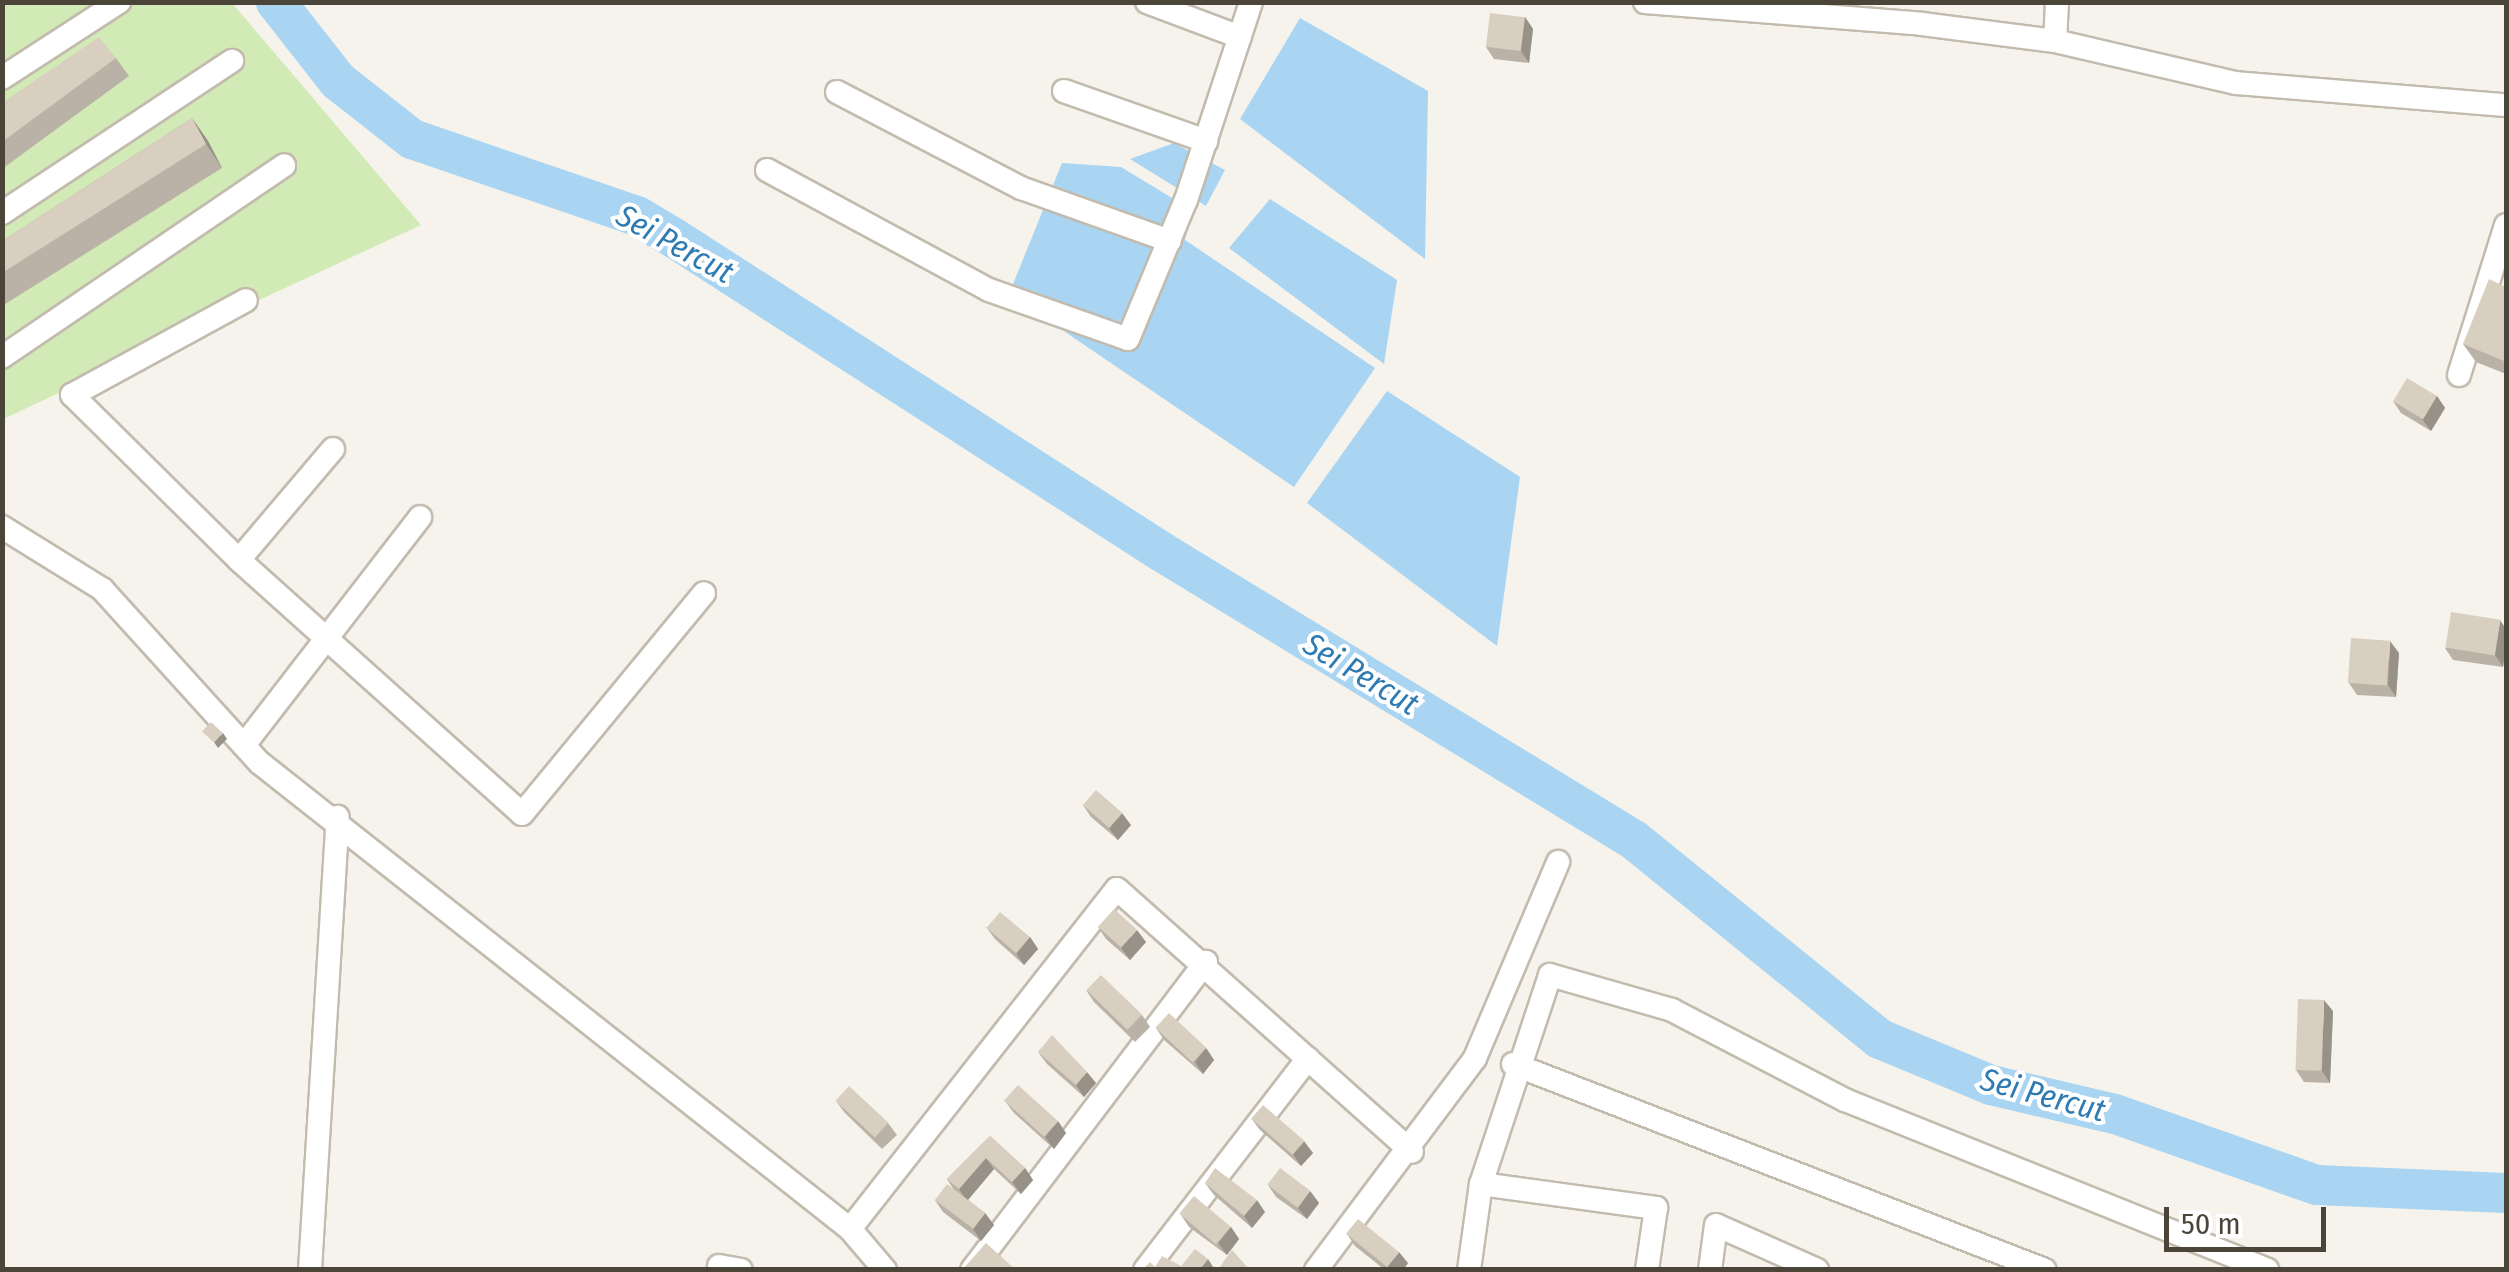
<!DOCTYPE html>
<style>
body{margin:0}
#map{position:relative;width:2509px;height:1272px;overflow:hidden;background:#f6f3ec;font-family:"Fira Sans Condensed",sans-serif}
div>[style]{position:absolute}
.green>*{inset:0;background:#d2eab5}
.water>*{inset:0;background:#a9d4f2}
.river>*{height:40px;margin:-20px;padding:0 20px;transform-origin:20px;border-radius:20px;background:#a9d4f2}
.roads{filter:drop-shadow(2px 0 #c2bbae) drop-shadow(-2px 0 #c2bbae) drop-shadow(0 2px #c2bbae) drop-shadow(0 -2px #c2bbae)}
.minor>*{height:22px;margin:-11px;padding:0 11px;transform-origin:11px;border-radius:11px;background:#fff}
.wall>*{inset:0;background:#bab2a6}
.shaded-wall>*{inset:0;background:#979187}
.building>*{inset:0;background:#d8cfc1;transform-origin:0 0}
span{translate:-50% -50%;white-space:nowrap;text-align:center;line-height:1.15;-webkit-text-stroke:8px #fff;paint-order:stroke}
.water-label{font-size:32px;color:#2e7ab2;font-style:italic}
.frame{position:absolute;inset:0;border:5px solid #4b4439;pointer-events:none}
.scale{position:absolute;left:2164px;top:1207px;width:162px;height:45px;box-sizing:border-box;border:5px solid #4b4439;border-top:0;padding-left:12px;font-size:30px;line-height:35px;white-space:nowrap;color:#4b4439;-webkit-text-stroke:8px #fff;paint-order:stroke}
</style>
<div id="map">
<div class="green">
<div style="clip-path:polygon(2px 3px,232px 3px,421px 225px,3px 419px)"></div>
</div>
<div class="water">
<div style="clip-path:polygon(1300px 18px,1428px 91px,1425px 259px,1240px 119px)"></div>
<div style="clip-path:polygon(1174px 143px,1225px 170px,1206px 206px,1130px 159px)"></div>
<div style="clip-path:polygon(1062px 163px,1121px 167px,1192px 210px,1185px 240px,1375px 368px,1294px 487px,1009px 294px)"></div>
<div style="clip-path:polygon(1270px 199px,1397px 280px,1384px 364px,1229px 248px)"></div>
<div style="clip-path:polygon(1387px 391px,1520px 477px,1497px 646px,1307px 503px)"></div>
</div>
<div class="river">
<div style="left:276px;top:2px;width:100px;rotate:51.9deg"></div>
<div style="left:338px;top:81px;width:94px;rotate:38.1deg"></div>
<div style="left:412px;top:139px;width:238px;rotate:18.9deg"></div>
<div style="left:637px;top:216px;width:43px;rotate:30.7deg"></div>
<div style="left:674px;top:238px;width:580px;rotate:32.76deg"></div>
<div style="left:1162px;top:552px;width:553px;rotate:31.39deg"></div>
<div style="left:1634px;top:840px;width:316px;rotate:39deg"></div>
<div style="left:1880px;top:1039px;width:120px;rotate:22.5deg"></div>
<div style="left:1991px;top:1085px;width:127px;rotate:13.2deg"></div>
<div style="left:2115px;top:1114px;width:214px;rotate:19.4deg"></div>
<div style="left:2317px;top:1185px;width:189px;rotate:2.4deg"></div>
</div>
<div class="roads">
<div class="minor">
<div style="left:1147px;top:2px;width:99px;rotate:20.6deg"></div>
<div style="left:1645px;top:2px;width:278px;rotate:4.5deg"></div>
<div style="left:1922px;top:24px;width:134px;rotate:7.3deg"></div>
<div style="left:2055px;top:41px;width:186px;rotate:13.1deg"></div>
<div style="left:2236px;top:83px;width:271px;rotate:4.7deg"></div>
<div style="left:2055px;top:41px;width:39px;rotate:-87deg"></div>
<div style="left:2px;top:78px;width:140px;rotate:-33deg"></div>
<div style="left:1064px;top:91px;width:151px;rotate:19.4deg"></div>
<div style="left:837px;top:92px;width:208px;rotate:27.6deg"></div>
<div style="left:1021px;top:188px;width:158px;rotate:19.6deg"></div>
<div style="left:767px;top:170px;width:252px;rotate:28.4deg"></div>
<div style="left:989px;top:290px;width:147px;rotate:19.4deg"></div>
<div style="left:1128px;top:339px;width:151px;rotate:-67.4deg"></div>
<div style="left:1186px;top:200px;width:208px;rotate:-71.8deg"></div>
<div style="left:2px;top:213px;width:276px;rotate:-33.5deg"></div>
<div style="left:2px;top:357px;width:341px;rotate:-34.2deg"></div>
<div style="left:2459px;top:375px;width:157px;rotate:-72.6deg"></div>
<div style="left:333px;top:449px;width:145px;rotate:130.3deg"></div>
<div style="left:239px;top:560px;width:380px;rotate:41.9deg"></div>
<div style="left:522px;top:814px;width:286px;rotate:-50.5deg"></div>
<div style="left:2px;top:527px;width:118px;rotate:31.8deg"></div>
<div style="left:102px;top:589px;width:235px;rotate:47.8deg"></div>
<div style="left:260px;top:763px;width:752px;rotate:38.3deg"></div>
<div style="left:850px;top:1229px;width:54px;rotate:49.5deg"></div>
<div style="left:239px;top:560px;width:235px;rotate:-135.3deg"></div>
<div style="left:72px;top:395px;width:198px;rotate:-28.6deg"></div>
<div style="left:244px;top:745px;width:288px;rotate:-52.3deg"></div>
<div style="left:1513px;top:1064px;width:570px;rotate:21.17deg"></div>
<div style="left:1481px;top:1184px;width:220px;rotate:-71.7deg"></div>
<div style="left:1550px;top:975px;width:127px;rotate:16deg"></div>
<div style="left:1672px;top:1010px;width:195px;rotate:27.5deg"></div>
<div style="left:1845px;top:1100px;width:455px;rotate:21.9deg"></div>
<div style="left:850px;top:1229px;width:432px;rotate:-51.9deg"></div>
<div style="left:1117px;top:889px;width:395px;rotate:41.7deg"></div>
<div style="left:719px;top:1266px;width:22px;rotate:10deg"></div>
<div style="left:310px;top:1270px;width:454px;rotate:-86.5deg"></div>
<div style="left:972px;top:1270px;width:387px;rotate:-52.8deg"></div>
<div style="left:1145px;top:1270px;width:267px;rotate:-52.4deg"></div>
<div style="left:1316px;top:1270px;width:265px;rotate:-53.1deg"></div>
<div style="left:1475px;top:1058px;width:213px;rotate:-67deg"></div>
<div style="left:1469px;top:1270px;width:87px;rotate:-82.1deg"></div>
<div style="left:1481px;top:1184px;width:177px;rotate:7.8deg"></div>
<div style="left:1656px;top:1208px;width:63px;rotate:98.3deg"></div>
<div style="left:1710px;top:1270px;width:45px;rotate:-82.4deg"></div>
<div style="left:1716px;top:1225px;width:111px;rotate:24deg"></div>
</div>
</div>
<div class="wall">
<div style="clip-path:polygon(1525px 17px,1533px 29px,1529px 63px,1494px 59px,1486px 47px)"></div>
<div style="clip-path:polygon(116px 58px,129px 76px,2px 169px,2px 103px)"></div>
<div style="clip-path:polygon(192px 118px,208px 141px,222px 168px,2px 306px,2px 241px)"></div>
<div style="clip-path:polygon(2506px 287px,2506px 374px,2476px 362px,2463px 344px)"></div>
<div style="clip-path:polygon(2437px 396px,2445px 408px,2431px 431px,2401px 413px,2393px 401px)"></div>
<div style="clip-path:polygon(2506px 629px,2506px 645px,2503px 667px,2453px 660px,2445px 648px)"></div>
<div style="clip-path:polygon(2399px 653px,2396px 697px,2357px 695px,2349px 683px)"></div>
<div style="clip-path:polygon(1083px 805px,1131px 825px,1118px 840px,1091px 817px)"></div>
<div style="clip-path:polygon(986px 927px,1030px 937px,1038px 949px,1024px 965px,995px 939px)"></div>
<div style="clip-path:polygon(1098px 927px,1146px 942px,1130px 960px,1106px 939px)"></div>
<div style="clip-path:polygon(1086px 990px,1142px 1015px,1150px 1027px,1135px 1042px,1094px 1002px)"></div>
<div style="clip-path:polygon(2333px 1011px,2330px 1083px,2304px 1082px,2296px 1070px)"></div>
<div style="clip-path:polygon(1156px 1028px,1206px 1048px,1214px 1060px,1203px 1074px,1164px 1040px)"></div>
<div style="clip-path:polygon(1038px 1052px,1096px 1083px,1084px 1097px,1047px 1064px)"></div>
<div style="clip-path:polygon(836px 1101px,888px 1123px,897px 1135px,882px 1149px,845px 1113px)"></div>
<div style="clip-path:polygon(1005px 1101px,1066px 1133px,1054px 1149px,1014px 1113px)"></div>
<div style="clip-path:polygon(1251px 1118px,1313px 1153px,1301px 1166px,1260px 1130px)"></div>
<div style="clip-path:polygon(990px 1136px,1025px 1168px,1033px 1180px,1021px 1194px,994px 1169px,968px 1200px,985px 1213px,994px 1225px,981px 1241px,943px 1212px,935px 1200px,954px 1190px,947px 1179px)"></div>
<div style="clip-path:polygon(1205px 1183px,1265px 1212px,1252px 1228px,1214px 1195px)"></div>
<div style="clip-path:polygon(1268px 1185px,1310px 1191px,1319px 1203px,1307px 1219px,1276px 1197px)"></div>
<div style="clip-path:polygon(1181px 1215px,1231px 1227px,1239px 1239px,1227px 1255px,1189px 1227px)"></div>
<div style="clip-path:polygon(1347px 1234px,1408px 1263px,1403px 1270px,1385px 1270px,1355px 1246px)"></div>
</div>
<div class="shaded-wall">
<div style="clip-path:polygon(1525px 17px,1533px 29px,1529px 63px,1521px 51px)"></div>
<div style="clip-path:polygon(192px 118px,208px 141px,222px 168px,206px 144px)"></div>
<div style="clip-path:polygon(2437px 396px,2445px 408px,2431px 431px,2422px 419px)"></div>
<div style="clip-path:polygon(2500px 620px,2506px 629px,2506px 645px,2503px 667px,2495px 655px)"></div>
<div style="clip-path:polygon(2390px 641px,2399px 653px,2396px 697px,2388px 685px)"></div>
<div style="clip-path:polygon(223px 733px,227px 739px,218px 748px,214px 742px)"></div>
<div style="clip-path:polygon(1122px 813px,1131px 825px,1118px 840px,1109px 828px)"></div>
<div style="clip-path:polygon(1137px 930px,1146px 942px,1130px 960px,1121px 948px)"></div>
<div style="clip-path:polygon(1030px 937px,1038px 949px,1024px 965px,1016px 953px)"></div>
<div style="clip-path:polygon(2324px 1000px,2333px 1011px,2330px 1083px,2322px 1071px)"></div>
<div style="clip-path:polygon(1206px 1048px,1214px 1060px,1203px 1074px,1195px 1062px)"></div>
<div style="clip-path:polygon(1087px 1072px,1096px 1083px,1084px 1097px,1076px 1085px)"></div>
<div style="clip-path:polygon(1058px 1121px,1066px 1133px,1054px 1149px,1045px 1137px)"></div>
<div style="clip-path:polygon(1304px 1141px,1313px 1153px,1301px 1166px,1293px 1154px)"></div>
<div style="clip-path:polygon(986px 1158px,994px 1169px,967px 1201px,959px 1189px)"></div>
<div style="clip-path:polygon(1025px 1168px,1033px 1180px,1021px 1194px,1012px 1182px)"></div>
<div style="clip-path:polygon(1310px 1191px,1319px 1203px,1307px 1219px,1298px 1208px)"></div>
<div style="clip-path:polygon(1257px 1200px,1265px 1212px,1252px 1228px,1244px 1216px)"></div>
<div style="clip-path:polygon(985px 1213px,994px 1225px,981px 1241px,973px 1229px)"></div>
<div style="clip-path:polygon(1231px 1227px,1239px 1239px,1227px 1255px,1218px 1243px)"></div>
<div style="clip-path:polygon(1399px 1252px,1408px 1263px,1403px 1270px,1390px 1270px,1388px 1266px)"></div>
<div style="clip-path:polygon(1208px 1259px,1215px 1270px,1199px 1270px)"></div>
</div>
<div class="building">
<div style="left:1490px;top:13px;width:35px;height:34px;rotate:7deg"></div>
<div style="clip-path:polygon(99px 37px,116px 58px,2px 142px,2px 103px)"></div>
<div style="clip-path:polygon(192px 118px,206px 144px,2px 273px,2px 241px)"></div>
<div style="clip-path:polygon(2489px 279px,2506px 287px,2506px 355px,2504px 361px,2463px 344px)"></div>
<div style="left:2407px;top:378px;width:35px;height:27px;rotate:31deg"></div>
<div style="left:2451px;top:612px;width:50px;height:36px;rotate:9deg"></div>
<div style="left:2351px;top:638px;width:39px;height:45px;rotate:4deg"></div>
<div style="left:211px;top:722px;width:16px;height:13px;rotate:43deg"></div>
<div style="left:1096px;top:790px;width:35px;height:20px;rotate:41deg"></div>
<div style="left:1114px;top:909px;width:31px;height:24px;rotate:42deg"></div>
<div style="left:1000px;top:912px;width:39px;height:21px;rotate:40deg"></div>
<div style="left:1101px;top:975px;width:57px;height:21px;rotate:44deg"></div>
<div style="left:2298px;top:999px;width:26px;height:71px;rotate:2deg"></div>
<div style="left:1169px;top:1013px;width:51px;height:20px;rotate:43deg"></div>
<div style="clip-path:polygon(1052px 1035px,1087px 1072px,1076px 1085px,1038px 1052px)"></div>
<div style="left:1018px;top:1085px;width:54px;height:21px;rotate:42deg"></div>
<div style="left:849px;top:1086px;width:54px;height:20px;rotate:43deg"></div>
<div style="left:1263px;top:1105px;width:55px;height:18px;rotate:41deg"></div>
<div style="clip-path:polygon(990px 1136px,1025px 1168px,1012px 1182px,986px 1158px,959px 1189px,947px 1179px)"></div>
<div style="clip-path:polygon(1215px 1168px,1257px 1200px,1244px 1216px,1205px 1183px)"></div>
<div style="left:1280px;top:1168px;width:38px;height:21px;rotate:37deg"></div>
<div style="left:947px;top:1184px;width:48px;height:20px;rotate:37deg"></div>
<div style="left:1194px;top:1196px;width:48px;height:23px;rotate:40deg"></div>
<div style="left:1358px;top:1219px;width:53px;height:19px;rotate:39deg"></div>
<div style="clip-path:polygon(986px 1243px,1016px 1270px,988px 1270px,984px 1267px,982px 1270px,962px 1270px)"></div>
<div style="clip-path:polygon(1195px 1249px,1208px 1259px,1199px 1270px,1178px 1270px)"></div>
<div style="clip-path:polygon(1232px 1250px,1250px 1270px,1219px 1268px)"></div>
<div style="clip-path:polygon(1162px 1256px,1181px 1266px,1178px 1270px,1158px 1270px,1155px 1267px)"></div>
<div style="clip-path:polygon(1150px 1262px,1158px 1270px,1142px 1270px)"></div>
</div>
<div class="water-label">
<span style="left:675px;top:244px;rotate:29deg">Sei Percut</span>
<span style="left:1361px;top:674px;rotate:31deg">Sei Percut</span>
<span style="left:2043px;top:1095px;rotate:15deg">Sei Percut</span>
</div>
<div class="frame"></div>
<div class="scale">50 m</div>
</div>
